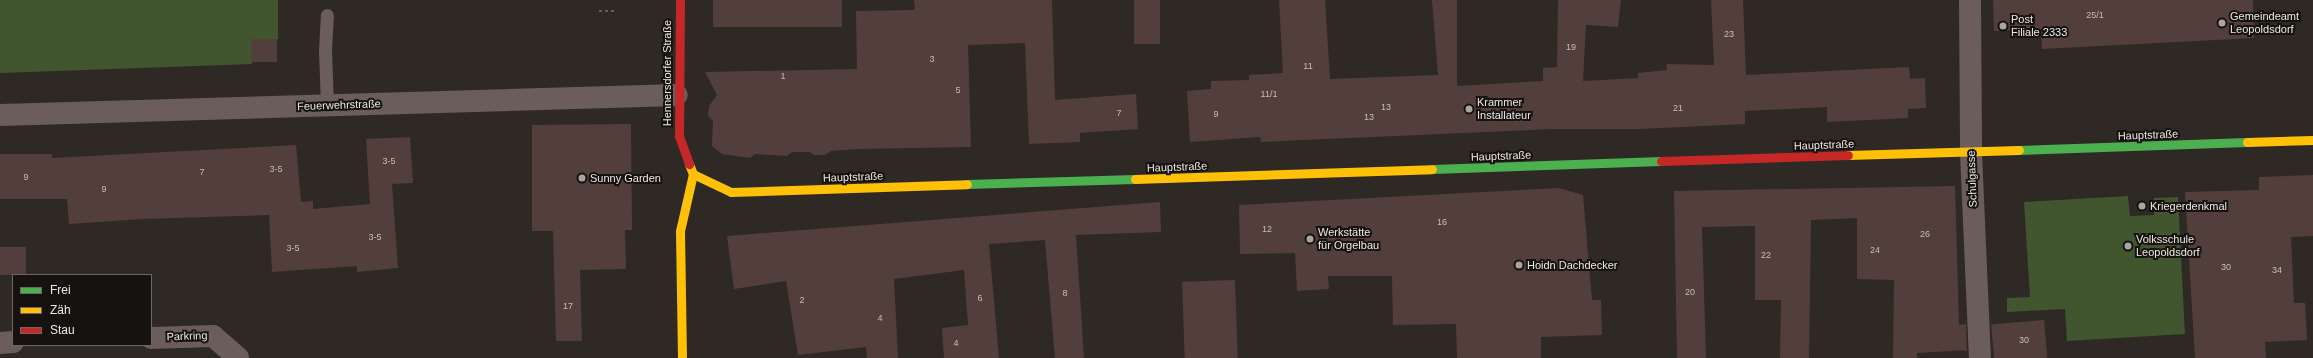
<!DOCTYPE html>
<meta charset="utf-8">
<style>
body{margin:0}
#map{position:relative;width:2313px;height:358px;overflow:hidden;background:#2e2924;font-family:Arial,sans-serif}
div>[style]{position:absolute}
.green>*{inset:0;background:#41552e}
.building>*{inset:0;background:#523f3c;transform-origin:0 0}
.path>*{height:2.5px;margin-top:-1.25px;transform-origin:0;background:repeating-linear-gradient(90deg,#685f5c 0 3px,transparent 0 6px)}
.lane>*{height:13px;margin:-6.5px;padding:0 6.5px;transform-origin:6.5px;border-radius:6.5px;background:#6a5d5b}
.street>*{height:22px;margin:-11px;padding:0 11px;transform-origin:11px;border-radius:11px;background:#6a5d5b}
.fast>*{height:9px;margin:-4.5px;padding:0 4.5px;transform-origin:4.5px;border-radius:4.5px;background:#4caf50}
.slow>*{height:9px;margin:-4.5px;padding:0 4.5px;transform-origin:4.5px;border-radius:4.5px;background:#ffc107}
.jam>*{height:9px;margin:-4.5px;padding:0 4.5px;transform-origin:4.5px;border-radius:4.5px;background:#c62828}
.dots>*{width:11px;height:11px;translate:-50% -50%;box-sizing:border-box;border:2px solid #16120f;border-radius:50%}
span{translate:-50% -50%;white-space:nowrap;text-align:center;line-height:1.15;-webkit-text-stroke:4px #16120f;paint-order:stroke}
.number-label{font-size:9px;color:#c6beb8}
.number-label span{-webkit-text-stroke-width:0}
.poi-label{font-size:11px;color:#ede8e2}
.left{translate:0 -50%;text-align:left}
.street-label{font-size:11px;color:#ede8e2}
.legend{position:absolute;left:12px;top:274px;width:140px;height:72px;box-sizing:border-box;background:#16120f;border:1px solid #6c6863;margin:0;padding:5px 7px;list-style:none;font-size:12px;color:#ede8e2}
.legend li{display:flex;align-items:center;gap:8px;height:20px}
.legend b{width:20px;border:1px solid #6c6863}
</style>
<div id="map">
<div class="green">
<div style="clip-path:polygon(0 0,278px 0,278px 39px,251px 40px,252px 64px,0 73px)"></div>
<div style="clip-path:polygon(2128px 196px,2130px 216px,2154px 215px,2154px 198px,2178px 197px,2185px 334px,2067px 341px,2065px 309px,2007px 312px,2007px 298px,2030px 297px,2024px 202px)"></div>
</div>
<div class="building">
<div style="left:713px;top:0;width:129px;height:27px"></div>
<div style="clip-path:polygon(914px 0,1052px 0,1055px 100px,1136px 94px,1138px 129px,1080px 133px,1080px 142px,1029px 144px,1025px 43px,968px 45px,971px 147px,859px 149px,831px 151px,825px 155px,814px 155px,810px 152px,792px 152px,787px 156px,755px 154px,750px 158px,722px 154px,712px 146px,713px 121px,708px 116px,709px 106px,717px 95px,705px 72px,857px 69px,856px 11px,915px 10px)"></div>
<div style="left:1134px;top:0;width:26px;height:44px"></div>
<div style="clip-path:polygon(1279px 0,1325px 0,1330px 79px,1438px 75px,1432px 0,1457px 0,1457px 86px,1543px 81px,1543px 68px,1557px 67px,1558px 0,1621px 0,1618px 27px,1586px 25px,1583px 81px,1638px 78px,1638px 73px,1667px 70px,1666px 64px,1714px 65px,1711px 0,1743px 0,1746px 75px,1909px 67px,1910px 79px,1925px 78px,1926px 108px,1908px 109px,1908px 118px,1827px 122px,1827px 107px,1745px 111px,1745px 124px,1640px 129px,1553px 129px,1261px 142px,1260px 137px,1190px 142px,1187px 91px,1211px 89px,1211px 81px,1249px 80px,1249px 75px,1283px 73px)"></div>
<div style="clip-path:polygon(1993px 0,2253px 0,2254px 38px,2042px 49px,2041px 29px,1994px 31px)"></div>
<div style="left:277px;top:39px;width:23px;height:26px;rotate:90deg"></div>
<div style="clip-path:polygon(631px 124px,632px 230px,625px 230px,626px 269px,580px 270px,582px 341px,556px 341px,553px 231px,532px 231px,532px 125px)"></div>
<div style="clip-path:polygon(410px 137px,413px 183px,392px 184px,398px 268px,357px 272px,357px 266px,272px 272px,269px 215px,142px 219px,69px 224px,67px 199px,0 199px,0 154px,52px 154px,52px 158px,296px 145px,301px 202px,313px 201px,313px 209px,370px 204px,366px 139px)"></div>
<div style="clip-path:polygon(2313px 175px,2313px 236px,2291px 237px,2294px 303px,2305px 303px,2307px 340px,2265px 342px,2266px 358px,2195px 358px,2185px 192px,2259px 190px,2259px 177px)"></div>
<div style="clip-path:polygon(1955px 186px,1959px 325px,1966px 324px,1967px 358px,1967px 350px,1917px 353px,1917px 358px,1893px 358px,1894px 280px,1857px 279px,1857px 218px,1811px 220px,1809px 358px,1780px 358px,1781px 300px,1755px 300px,1755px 226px,1702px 227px,1706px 358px,1677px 358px,1674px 191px)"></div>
<div style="clip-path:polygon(1559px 188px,1583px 195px,1592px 300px,1601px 300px,1602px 335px,1541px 337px,1541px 358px,1457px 358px,1456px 324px,1393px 325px,1392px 276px,1328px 276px,1329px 289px,1297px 291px,1295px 253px,1240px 254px,1239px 205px)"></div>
<div style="clip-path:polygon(1160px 202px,1161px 232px,1076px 235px,1084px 358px,1055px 358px,1045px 240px,989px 244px,999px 358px,944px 358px,942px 328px,968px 325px,964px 270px,894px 279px,898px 358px,867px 358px,866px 347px,798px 355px,786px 281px,734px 289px,727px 236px)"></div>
<div style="left:26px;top:247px;width:28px;height:26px;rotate:90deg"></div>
<div style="left:1235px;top:280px;width:78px;height:53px;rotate:88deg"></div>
<div style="left:2044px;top:320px;width:38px;height:53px;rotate:85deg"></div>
</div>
<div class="path">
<div style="left:599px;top:11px;width:18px"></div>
</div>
<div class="lane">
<div style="left:327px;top:105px;width:54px;rotate:-92.1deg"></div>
<div style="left:325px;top:51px;width:36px;rotate:-87deg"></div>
</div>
<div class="street">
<div style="left:1970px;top:0;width:153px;rotate:89.6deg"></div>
<div style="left:1971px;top:153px;width:205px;rotate:87.5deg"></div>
<div style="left:0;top:115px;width:677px;rotate:-1.69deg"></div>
<div style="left:151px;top:338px;width:62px;rotate:-1.8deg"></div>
<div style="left:213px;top:336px;width:33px;rotate:41deg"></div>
<div style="left:0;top:343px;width:13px;rotate:-4deg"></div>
</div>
<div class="fast">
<div style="left:2019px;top:150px;width:228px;rotate:-2deg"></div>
<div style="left:1432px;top:169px;width:229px;rotate:-2deg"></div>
<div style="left:967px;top:184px;width:168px;rotate:-1.7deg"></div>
</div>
<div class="slow">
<div style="left:2247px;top:142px;width:66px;rotate:-1.7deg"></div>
<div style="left:1848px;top:155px;width:171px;rotate:-1.7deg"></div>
<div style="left:693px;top:174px;width:42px;rotate:25.3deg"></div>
<div style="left:731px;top:192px;width:236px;rotate:-1.9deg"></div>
<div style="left:1135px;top:179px;width:297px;rotate:-1.9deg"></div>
<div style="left:682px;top:358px;width:127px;rotate:-90.9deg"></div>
<div style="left:680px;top:231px;width:58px;rotate:-77.2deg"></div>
<div style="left:693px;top:174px;width:11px;rotate:-112deg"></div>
</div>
<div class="jam">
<div style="left:680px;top:0;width:136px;rotate:90.4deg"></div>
<div style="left:679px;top:136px;width:30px;rotate:70deg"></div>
<div style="left:1661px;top:161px;width:187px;rotate:-1.8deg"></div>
</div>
<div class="dots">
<div style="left:2222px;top:23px;background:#aaa5a0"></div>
<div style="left:2003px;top:26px;background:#aaa5a0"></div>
<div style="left:1469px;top:109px;background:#aaa5a0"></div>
<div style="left:582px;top:178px;background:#aaa5a0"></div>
<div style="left:2142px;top:206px;background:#aaa5a0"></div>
<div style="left:1310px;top:239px;background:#aaa5a0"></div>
<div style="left:2128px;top:246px;background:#aaa5a0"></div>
<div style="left:1519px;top:265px;background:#aaa5a0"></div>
</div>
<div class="number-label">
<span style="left:2095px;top:15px">25/1</span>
<span style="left:1729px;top:34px">23</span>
<span style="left:1571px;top:47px">19</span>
<span style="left:932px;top:59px">3</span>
<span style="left:1308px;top:66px">11</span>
<span style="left:783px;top:76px">1</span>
<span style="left:958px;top:90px">5</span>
<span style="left:1269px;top:94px">11/1</span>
<span style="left:1386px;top:107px">13</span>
<span style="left:1678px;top:108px">21</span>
<span style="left:1119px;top:113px">7</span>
<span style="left:1216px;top:114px">9</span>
<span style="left:1369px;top:117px">13</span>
<span style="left:389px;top:161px">3-5</span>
<span style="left:276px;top:169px">3-5</span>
<span style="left:202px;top:172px">7</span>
<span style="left:26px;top:177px">9</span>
<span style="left:104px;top:189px">9</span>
<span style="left:1442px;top:222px">16</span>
<span style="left:1267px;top:229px">12</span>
<span style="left:1925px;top:234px">26</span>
<span style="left:375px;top:237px">3-5</span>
<span style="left:293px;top:248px">3-5</span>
<span style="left:1875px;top:250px">24</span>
<span style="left:1766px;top:255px">22</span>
<span style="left:2226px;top:267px">30</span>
<span style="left:2277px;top:270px">34</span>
<span style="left:1690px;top:292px">20</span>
<span style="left:1065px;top:293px">8</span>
<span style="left:980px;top:298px">6</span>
<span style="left:802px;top:300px">2</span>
<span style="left:568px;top:306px">17</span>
<span style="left:880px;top:318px">4</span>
<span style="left:2024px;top:340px">30</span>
<span style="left:956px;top:343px">4</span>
</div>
<div class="poi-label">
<span class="left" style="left:2230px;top:23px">Gemeindeamt<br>Leopoldsdorf</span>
<span class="left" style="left:2011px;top:26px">Post<br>Filiale 2333</span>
<span class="left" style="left:1477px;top:109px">Krammer<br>Installateur</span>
<span class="left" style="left:590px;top:178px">Sunny Garden</span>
<span class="left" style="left:2150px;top:206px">Kriegerdenkmal</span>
<span class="left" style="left:1318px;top:239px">Werkstätte<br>für Orgelbau</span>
<span class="left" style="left:2136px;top:246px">Volksschule<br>Leopoldsdorf</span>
<span class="left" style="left:1527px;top:265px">Hoidn Dachdecker</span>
</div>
<div class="street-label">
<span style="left:667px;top:73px;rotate:-90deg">Hennersdorfer Straße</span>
<span style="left:339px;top:105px;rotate:-2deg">Feuerwehrstraße</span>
<span style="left:2148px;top:135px;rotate:-2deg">Hauptstraße</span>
<span style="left:1824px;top:145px;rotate:-2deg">Hauptstraße</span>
<span style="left:1501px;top:156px;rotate:-2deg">Hauptstraße</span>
<span style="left:1177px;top:167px;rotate:-2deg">Hauptstraße</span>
<span style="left:853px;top:177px;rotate:-2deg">Hauptstraße</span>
<span style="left:1972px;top:179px;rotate:-92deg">Schulgasse</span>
<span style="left:187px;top:336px;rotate:-2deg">Parkring</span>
</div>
<ul class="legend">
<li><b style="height:5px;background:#4caf50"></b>Frei</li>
<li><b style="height:5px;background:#ffc107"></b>Zäh</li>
<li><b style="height:5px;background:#c62828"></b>Stau</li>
</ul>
</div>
